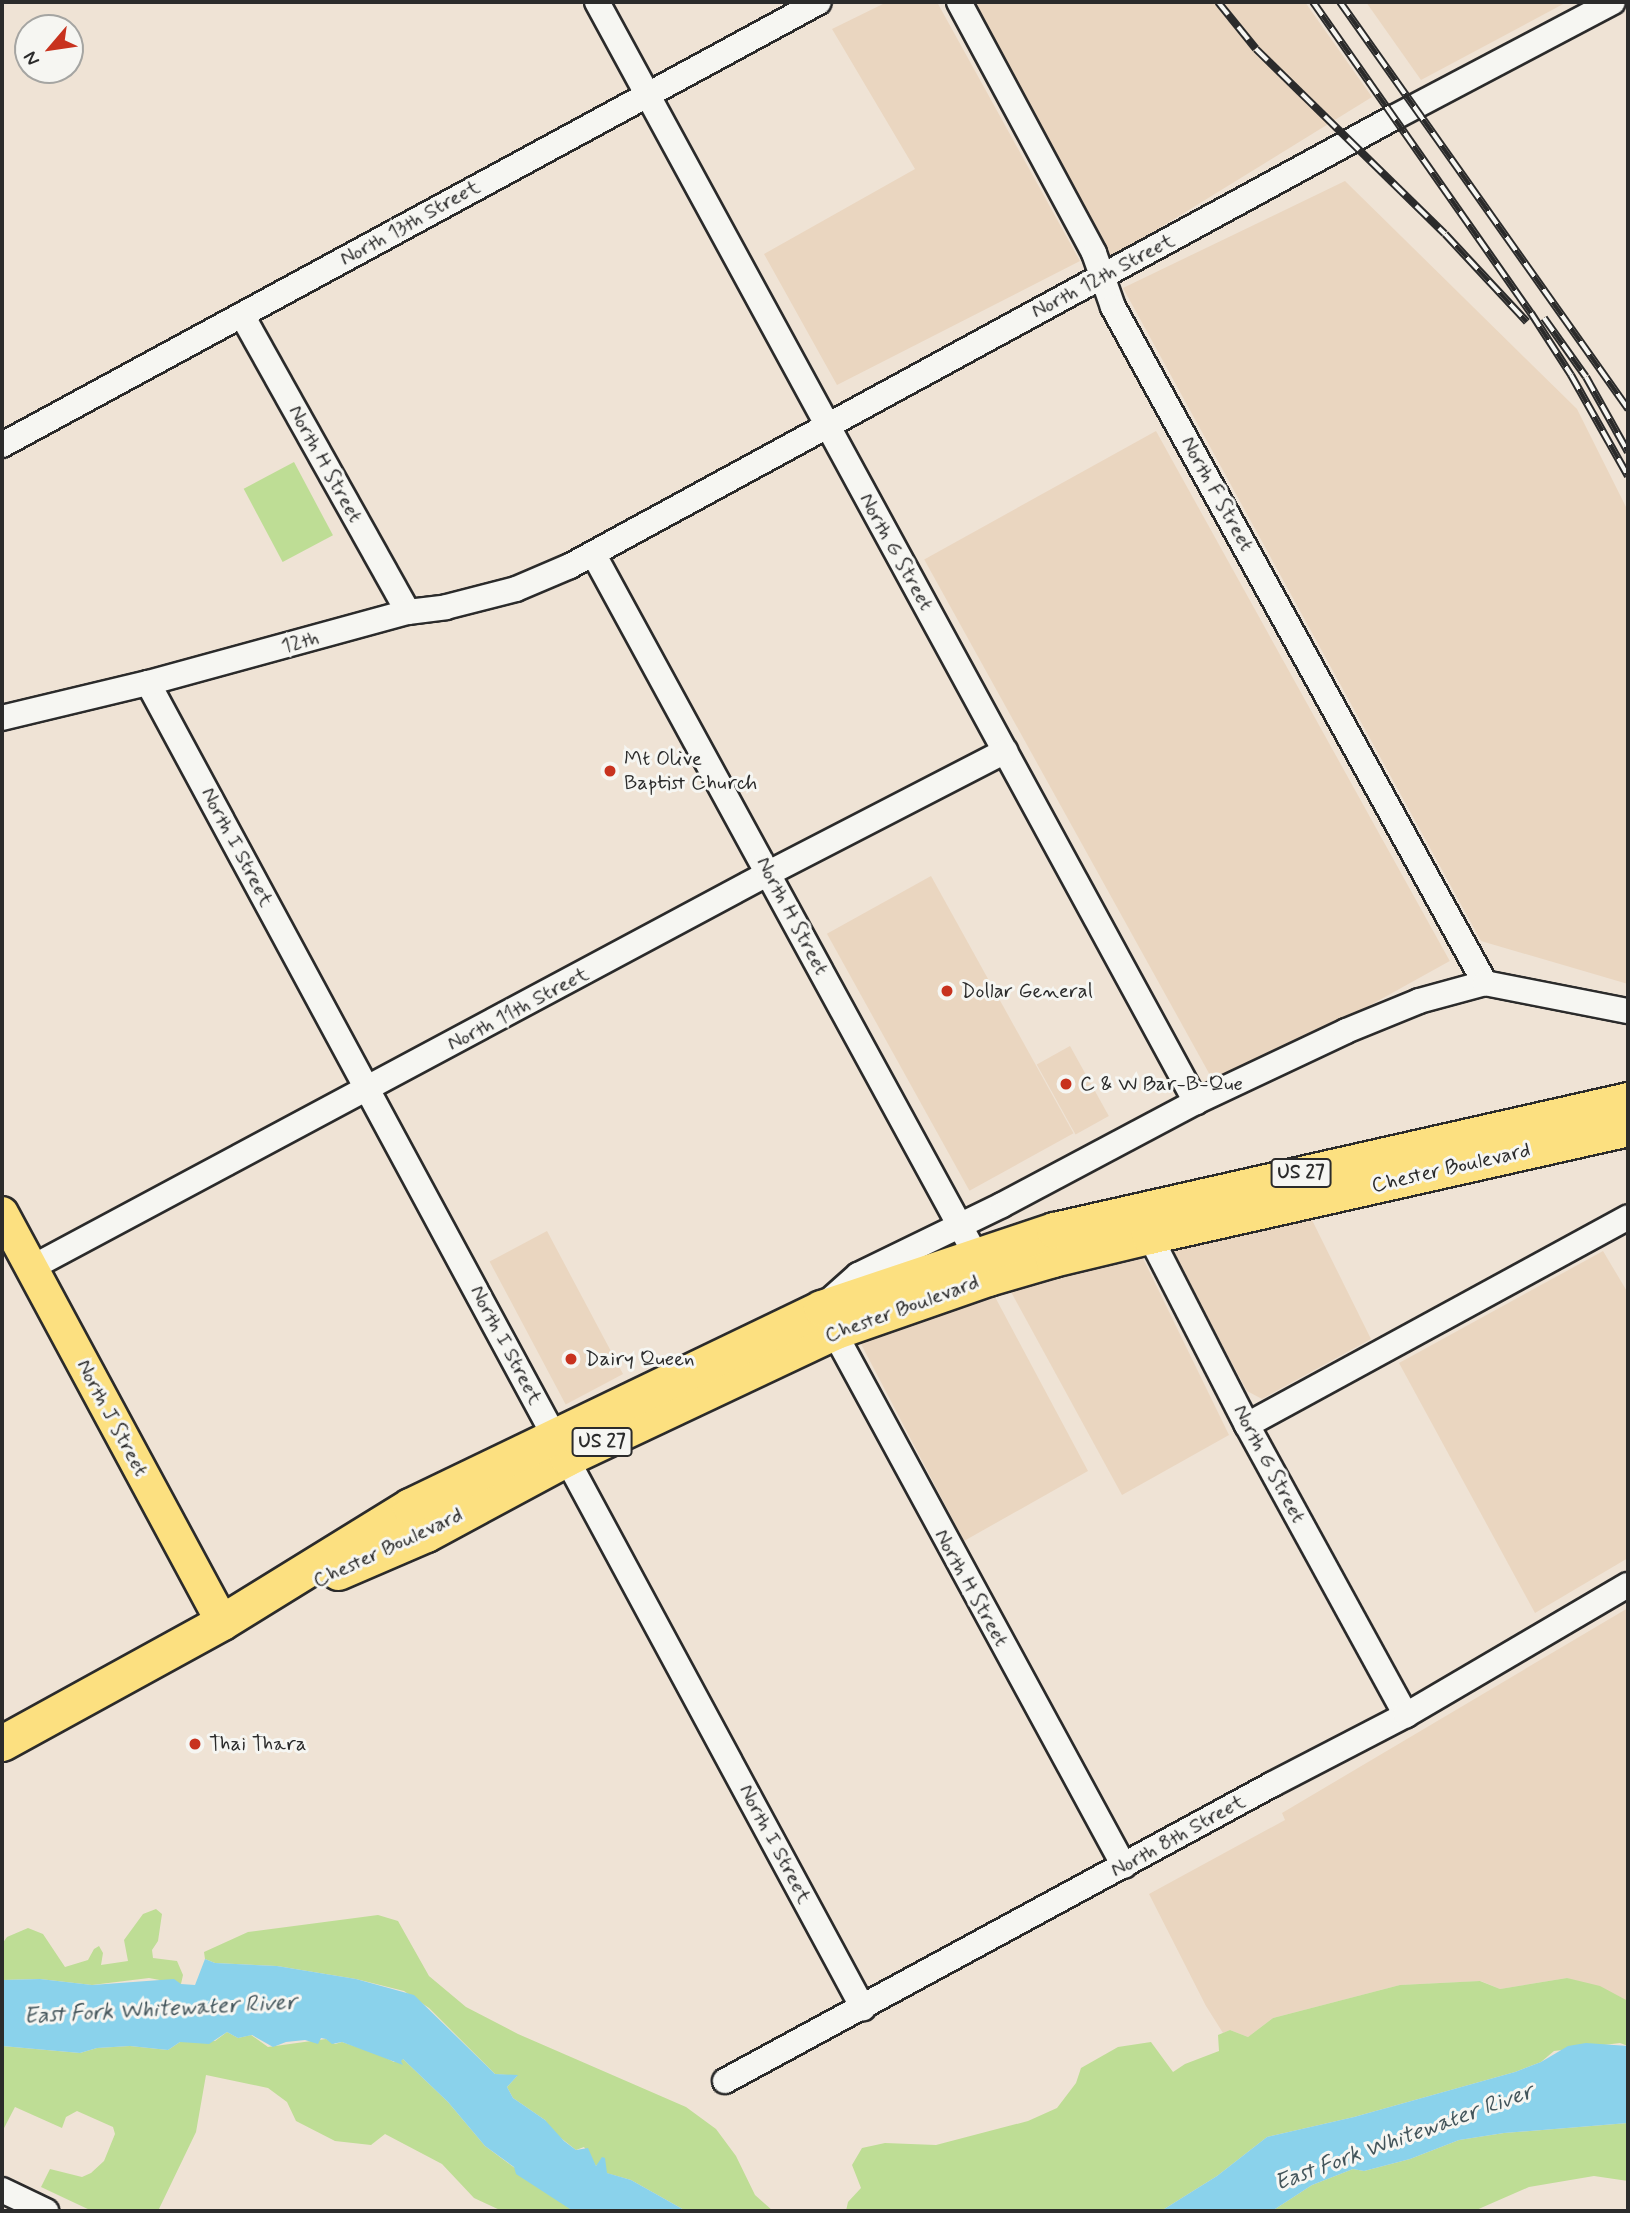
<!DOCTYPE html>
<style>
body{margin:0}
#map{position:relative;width:1630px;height:2213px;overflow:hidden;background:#efe3d5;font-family:Mynerve,sans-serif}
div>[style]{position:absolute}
.built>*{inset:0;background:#ead6c0;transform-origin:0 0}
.green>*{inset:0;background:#bedd95;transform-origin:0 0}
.water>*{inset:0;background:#8ad2eb}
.roads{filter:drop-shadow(2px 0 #2b2b2b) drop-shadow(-2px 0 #2b2b2b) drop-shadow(0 2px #2b2b2b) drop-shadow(0 -2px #2b2b2b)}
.minor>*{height:24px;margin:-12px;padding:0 12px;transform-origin:12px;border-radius:12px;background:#f6f6f2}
.major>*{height:32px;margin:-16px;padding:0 16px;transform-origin:16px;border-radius:16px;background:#fce080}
.highway>*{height:35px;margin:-17.5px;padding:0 17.5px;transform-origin:17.5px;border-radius:17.5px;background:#fce080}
.rail>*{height:8px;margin-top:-4px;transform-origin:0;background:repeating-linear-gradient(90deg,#f6f6f2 0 16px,#2b2b2b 0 32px);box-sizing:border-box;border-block:2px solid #2b2b2b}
.dots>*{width:19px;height:19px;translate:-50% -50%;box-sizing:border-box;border:4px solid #f6f6f2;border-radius:50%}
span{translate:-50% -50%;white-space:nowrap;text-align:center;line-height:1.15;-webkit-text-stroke:6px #f6f6f2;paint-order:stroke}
.shield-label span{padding:2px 5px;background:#f6f6f2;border:2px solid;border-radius:5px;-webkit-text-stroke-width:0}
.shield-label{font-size:19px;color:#2b2b2b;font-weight:700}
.street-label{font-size:21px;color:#2b2b2b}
.poi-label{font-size:21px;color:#2b2b2b}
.left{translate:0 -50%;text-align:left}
.water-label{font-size:23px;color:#43555b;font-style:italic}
.frame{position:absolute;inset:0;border:4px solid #2b2b2b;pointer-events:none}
.north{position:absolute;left:14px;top:14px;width:70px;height:70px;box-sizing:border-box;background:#f6f6f2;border:2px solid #a5a5a2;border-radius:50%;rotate:241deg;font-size:19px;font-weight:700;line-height:28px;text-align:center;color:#2b2b2b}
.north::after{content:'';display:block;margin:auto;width:24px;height:32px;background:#c8321e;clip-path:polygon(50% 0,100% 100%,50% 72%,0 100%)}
</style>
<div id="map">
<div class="built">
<div style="clip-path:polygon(887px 2px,937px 2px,1080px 261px,837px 385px,764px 254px,915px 169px,832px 29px)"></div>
<div style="clip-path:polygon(963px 2px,1305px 2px,1372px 97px,1106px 261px)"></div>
<div style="clip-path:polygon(1366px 2px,1567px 2px,1421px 80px)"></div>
<div style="clip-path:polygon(1345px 181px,1577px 409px,1628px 511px,1628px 984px,1481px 941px,1123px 288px)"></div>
<div style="left:1156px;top:431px;width:606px;height:265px;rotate:61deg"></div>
<div style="left:931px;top:876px;width:294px;height:119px;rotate:61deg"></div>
<div style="left:1070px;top:1046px;width:80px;height:38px;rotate:61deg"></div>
<div style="clip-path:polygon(1306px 1208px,1371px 1339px,1262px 1399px,1247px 1391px,1173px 1254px,1174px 1243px)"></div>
<div style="left:547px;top:1231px;width:162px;height:65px;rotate:62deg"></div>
<div style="clip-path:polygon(1128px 1249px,1140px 1252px,1229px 1435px,1122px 1495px,1010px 1290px)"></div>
<div style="clip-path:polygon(1603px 1251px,1628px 1293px,1628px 1558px,1535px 1613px,1399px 1363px)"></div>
<div style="clip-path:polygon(994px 1295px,1088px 1471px,964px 1541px,860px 1342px,872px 1334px)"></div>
<div style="clip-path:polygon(1628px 1608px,1628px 2001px,1567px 1978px,1500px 1989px,1481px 1981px,1400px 1985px,1273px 2018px,1248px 2037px,1230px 2030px,1223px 2033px,1206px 2006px,1149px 1894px,1285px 1820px,1282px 1813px)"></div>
</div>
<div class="green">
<div style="left:294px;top:462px;width:83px;height:57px;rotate:62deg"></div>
<div style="clip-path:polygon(156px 1909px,162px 1914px,158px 1941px,152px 1950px,153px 1958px,177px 1961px,183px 1975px,181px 1984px,149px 1978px,92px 1985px,40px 1979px,2px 1980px,2px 1944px,7px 1937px,28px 1928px,43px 1934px,65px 1967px,88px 1960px,94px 1949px,99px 1946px,103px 1953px,101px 1965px,128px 1961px,124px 1940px,143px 1914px)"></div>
<div style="clip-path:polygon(378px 1915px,398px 1921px,429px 1976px,466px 2007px,518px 2034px,686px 2107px,716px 2129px,736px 2156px,755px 2195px,773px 2211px,686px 2211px,631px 2180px,606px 2173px,604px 2158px,596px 2166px,584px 2147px,576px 2150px,552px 2131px,545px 2120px,513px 2098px,507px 2087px,517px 2076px,495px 2074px,429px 2008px,404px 1991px,356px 1979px,277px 1966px,215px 1963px,205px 1959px,204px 1952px,248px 1932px)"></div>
<div style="clip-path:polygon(1567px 1978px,1600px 1986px,1628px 2001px,1628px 2046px,1620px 2043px,1554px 2051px,1541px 2062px,1515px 2072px,1354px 2117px,1267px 2137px,1217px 2176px,1161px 2211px,846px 2211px,848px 2202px,861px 2188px,852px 2165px,862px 2148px,885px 2143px,936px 2145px,1028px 2121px,1057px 2108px,1076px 2083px,1081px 2068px,1118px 2047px,1151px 2042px,1173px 2072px,1185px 2064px,1219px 2051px,1218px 2035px,1230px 2030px,1248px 2037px,1273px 2018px,1400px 1985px,1480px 1981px,1500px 1989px)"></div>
<div style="clip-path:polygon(227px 2032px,238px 2038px,251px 2035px,268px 2047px,326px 2039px,335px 2044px,342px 2042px,378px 2054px,394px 2062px,403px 2059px,448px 2102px,485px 2146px,573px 2211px,502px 2211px,474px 2198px,442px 2164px,385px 2134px,371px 2145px,335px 2141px,296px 2121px,287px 2102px,268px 2088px,206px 2075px,196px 2132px,158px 2211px,92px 2211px,41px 2187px,50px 2169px,82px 2177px,91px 2173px,104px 2161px,115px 2134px,113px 2127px,77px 2111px,66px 2117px,62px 2128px,15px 2107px,2px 2132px,2px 2046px,80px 2053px,97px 2048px,130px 2046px,168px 2050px,180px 2042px,215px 2041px)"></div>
<div style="clip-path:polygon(1628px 2123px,1628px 2181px,1594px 2176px,1529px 2187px,1474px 2211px,1272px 2211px,1312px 2185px,1353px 2169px,1364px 2171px,1410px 2159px,1459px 2140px,1504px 2133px)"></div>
</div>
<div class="water">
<div style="clip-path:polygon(205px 1959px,215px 1963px,277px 1966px,356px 1979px,414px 1995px,495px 2074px,518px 2075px,507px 2087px,513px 2098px,545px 2120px,564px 2141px,576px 2150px,588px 2148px,596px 2166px,602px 2157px,605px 2158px,607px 2173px,631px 2180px,686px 2211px,573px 2211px,516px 2174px,514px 2167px,485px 2146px,448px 2102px,403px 2059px,401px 2061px,403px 2065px,342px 2042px,332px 2044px,326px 2039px,321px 2038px,318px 2044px,305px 2040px,286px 2042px,273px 2047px,252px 2035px,238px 2038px,227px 2032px,209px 2044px,180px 2042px,168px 2050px,130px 2046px,97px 2048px,80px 2053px,2px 2046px,2px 1980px,40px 1979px,92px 1985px,174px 1979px,181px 1984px,195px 1985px)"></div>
<div style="clip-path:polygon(1586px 2043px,1628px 2046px,1628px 2123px,1504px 2133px,1459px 2140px,1410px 2159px,1364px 2171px,1353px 2169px,1312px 2185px,1272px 2211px,1161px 2211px,1217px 2176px,1267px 2137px,1354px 2117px,1515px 2072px,1541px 2062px,1568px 2046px)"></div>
</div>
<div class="roads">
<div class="minor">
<div style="left:597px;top:2px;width:1253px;rotate:61.43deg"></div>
<div style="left:959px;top:2px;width:285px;rotate:61.7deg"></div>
<div style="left:1094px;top:253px;width:57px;rotate:70.6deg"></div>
<div style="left:1113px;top:307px;width:772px;rotate:61.18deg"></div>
<div style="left:242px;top:315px;width:340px;rotate:60.8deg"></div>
<div style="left:2px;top:445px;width:929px;rotate:-28.47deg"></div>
<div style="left:594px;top:555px;width:814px;rotate:61.39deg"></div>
<div style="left:148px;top:683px;width:1506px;rotate:61.65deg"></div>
<div style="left:2px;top:718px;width:150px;rotate:-13.5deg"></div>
<div style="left:148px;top:683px;width:270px;rotate:-15.3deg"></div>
<div style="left:408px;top:612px;width:38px;rotate:-7deg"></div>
<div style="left:446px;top:607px;width:72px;rotate:-14.4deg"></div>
<div style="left:516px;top:589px;width:59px;rotate:-23.1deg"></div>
<div style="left:570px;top:566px;width:939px;rotate:-28.56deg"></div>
<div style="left:1395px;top:117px;width:246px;rotate:-27.8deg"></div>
<div style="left:1143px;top:1223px;width:227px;rotate:62.8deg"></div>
<div style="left:1247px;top:1425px;width:331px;rotate:61.3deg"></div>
<div style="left:31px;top:1268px;width:837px;rotate:-28.16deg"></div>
<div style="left:769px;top:873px;width:266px;rotate:-27.3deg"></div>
<div style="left:1247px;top:1425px;width:434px;rotate:-28.6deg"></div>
<div style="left:1124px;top:1866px;width:635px;rotate:-118.5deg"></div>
<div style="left:821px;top:1308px;width:50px;rotate:-41.7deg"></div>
<div style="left:858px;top:1275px;width:160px;rotate:-25.9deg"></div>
<div style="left:1002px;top:1205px;width:220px;rotate:-28deg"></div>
<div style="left:1196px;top:1102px;width:166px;rotate:-25.3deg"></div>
<div style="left:1346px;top:1031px;width:79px;rotate:-22.3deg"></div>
<div style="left:1419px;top:1001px;width:68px;rotate:-15.3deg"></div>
<div style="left:1485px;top:983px;width:146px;rotate:11.1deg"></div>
<div style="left:725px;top:2081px;width:623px;rotate:-28.46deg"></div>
<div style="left:1273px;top:1784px;width:150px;rotate:-27.4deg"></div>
<div style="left:1406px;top:1715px;width:257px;rotate:-30.4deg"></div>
<div style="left:2px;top:2190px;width:49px;rotate:25.5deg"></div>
</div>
<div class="major">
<div style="left:2px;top:1213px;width:464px;rotate:61.7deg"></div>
</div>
<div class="highway">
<div style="left:338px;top:1572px;width:96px;rotate:-23.4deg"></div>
<div style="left:426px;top:1534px;width:160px;rotate:-28.3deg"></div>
<div style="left:567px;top:1458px;width:294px;rotate:-25.3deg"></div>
<div style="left:833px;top:1332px;width:164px;rotate:-19.2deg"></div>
<div style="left:988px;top:1278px;width:68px;rotate:-16.3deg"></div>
<div style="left:1053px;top:1259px;width:99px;rotate:-13.5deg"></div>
<div style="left:1149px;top:1236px;width:491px;rotate:-12.7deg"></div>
<div style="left:2px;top:1743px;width:251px;rotate:-28.8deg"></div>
<div style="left:222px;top:1622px;width:221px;rotate:-31.7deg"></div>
<div style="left:410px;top:1506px;width:456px;rotate:-25.7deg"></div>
<div style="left:821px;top:1308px;width:246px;rotate:-18.5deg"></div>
<div style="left:1054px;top:1230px;width:589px;rotate:-12.76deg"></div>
</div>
</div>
<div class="rail">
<div style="left:1218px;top:2px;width:60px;rotate:51deg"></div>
<div style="left:1256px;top:49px;width:264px;rotate:44.4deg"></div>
<div style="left:1445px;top:234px;width:120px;rotate:47deg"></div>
<div style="left:1313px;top:2px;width:380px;rotate:55deg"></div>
<div style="left:1531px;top:313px;width:74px;rotate:57.2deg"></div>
<div style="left:1571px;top:375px;width:116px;rotate:60.6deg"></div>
<div style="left:1340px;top:2px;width:499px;rotate:54.7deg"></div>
<div style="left:1544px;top:318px;width:72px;rotate:54.6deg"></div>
<div style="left:1586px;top:377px;width:86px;rotate:60.8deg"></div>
</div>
<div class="dots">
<div style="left:610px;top:771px;background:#c8321e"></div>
<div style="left:947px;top:991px;background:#c8321e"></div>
<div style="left:1066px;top:1084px;background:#c8321e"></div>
<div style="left:571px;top:1359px;background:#c8321e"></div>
<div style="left:195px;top:1744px;background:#c8321e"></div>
</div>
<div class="shield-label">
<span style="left:1301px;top:1173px">US 27</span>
<span style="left:602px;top:1442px">US 27</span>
</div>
<div class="street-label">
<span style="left:410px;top:223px;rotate:-29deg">North 13th Street</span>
<span style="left:1103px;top:276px;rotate:-28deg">North 12th Street</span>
<span style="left:325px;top:464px;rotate:61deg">North H Street</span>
<span style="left:1217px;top:494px;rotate:61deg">North F Street</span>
<span style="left:896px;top:552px;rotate:61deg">North G Street</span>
<span style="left:300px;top:642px;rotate:-15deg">12th</span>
<span style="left:237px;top:847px;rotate:62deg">North I Street</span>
<span style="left:792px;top:916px;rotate:62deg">North H Street</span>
<span style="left:518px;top:1009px;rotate:-28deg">North 11th Street</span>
<span style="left:1451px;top:1168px;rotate:-13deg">Chester Boulevard</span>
<span style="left:902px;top:1309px;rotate:-20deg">Chester Boulevard</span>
<span style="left:506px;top:1345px;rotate:62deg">North I Street</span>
<span style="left:112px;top:1418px;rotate:62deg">North J Street</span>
<span style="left:1269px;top:1464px;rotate:62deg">North G Street</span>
<span style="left:388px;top:1548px;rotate:-25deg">Chester Boulevard</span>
<span style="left:971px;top:1588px;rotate:61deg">North H Street</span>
<span style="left:1178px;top:1836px;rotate:-29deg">North 8th Street</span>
<span style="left:775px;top:1844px;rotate:62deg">North I Street</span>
</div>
<div class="poi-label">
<span class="left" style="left:624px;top:771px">Mt Olive<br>Baptist Church</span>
<span class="left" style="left:961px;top:991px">Dollar General</span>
<span class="left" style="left:1080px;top:1084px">C &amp; W Bar-B-Que</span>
<span class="left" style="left:585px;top:1359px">Dairy Queen</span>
<span class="left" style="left:209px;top:1744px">Thai Thara</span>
</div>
<div class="water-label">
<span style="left:160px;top:2010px;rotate:-3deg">East Fork Whitewater River</span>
<span style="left:1404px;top:2138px;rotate:-20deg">East Fork Whitewater River</span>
</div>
<div class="frame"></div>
<div class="north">N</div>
</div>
